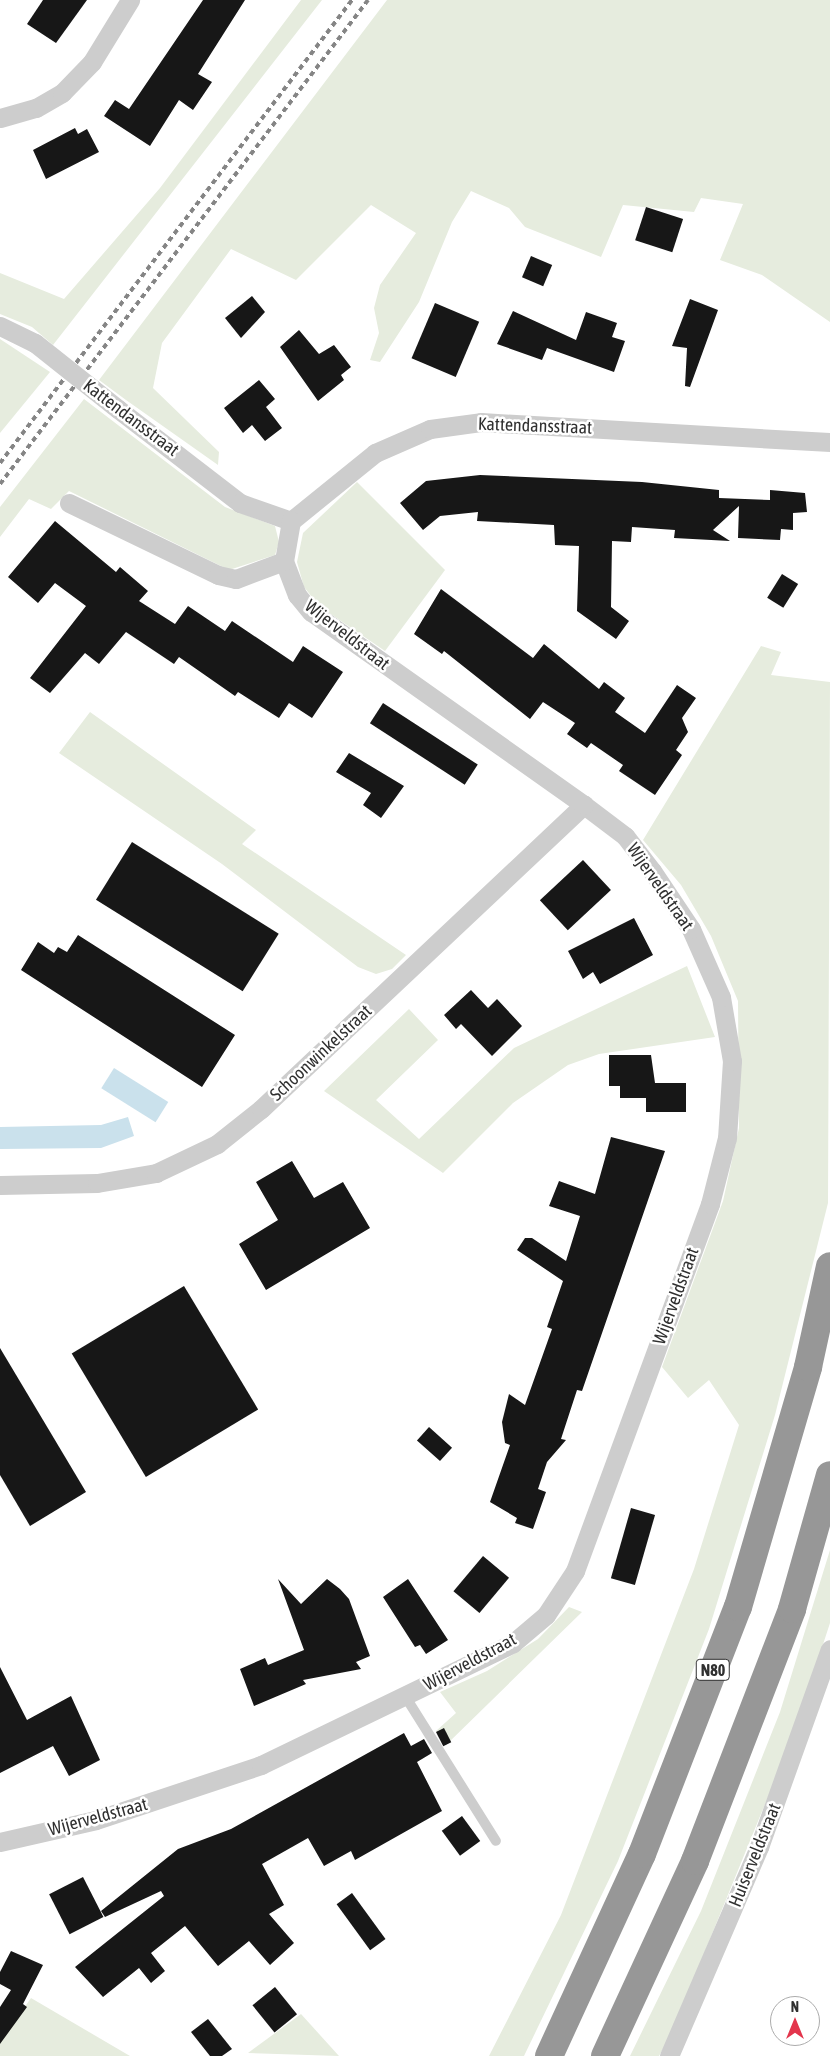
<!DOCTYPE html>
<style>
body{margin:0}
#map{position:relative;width:830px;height:2056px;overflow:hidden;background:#fff;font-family:"Asap Condensed",sans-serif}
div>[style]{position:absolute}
.green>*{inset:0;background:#e6ecde}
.water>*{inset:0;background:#cae1ec;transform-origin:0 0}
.building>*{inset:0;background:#171717;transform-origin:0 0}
.lane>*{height:10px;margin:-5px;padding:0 5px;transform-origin:5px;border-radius:5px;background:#cdcdcd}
.street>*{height:19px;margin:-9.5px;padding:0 9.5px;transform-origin:9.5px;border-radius:9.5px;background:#cdcdcd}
.highway>*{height:28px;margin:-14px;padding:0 14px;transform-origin:14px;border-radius:14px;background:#979797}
.rail>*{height:4px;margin-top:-2px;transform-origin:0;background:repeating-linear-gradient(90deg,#858585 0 5px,transparent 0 9px)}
.street-bridge>*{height:19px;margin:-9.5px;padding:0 9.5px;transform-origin:9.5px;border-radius:9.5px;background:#cdcdcd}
span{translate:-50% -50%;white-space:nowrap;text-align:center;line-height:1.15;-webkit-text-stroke:5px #fff;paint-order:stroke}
.shield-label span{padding:1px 4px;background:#fff;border:1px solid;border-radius:4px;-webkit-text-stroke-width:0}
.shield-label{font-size:16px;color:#303030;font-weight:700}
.street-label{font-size:18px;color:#303030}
.north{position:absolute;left:770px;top:1996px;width:50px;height:50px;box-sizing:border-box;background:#fff;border:1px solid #acacac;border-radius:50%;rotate:0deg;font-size:14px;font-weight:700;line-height:20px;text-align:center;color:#303030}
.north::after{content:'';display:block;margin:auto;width:18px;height:22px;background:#e3354c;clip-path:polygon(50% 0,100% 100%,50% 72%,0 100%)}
</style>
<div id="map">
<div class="green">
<div style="clip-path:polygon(301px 0,322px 0,53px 345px,32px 327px,0 314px,0 273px,64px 299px,160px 188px)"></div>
<div style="clip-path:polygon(387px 0,830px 0,830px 322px,762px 275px,720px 260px,743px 204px,701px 198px,694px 212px,623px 205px,601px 257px,525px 227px,509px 208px,471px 191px,452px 222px,419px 302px,380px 362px,370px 360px,379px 333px,374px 308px,380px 285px,416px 233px,371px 205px,296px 280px,231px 249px,162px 343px,153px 388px,219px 452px,218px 465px,126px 400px,99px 380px)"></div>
<div style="clip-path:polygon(0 339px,50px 372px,0 433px)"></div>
<div style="clip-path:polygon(84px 399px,225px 507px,275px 526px,279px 542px,275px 555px,229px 570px,69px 491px,51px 509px,29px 499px,0 537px,0 507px)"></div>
<div style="clip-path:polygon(357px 482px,445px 570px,385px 651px,319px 606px,304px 587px,297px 562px,303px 533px)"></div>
<div style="clip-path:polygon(761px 646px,781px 652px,771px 675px,830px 682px,828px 1203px,775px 1415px,709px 1629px,618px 1861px,524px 2056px,489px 2056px,561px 1915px,694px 1569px,739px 1425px,709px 1380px,688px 1398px,662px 1367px,723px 1201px,739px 1128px,738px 1001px,711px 936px,681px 885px,643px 840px)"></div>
<div style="clip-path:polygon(90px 712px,256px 830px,242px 844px,406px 955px,392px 969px,376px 974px,358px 967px,222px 864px,59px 753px)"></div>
<div style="clip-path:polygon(687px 966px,715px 1037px,599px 1054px,568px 1065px,513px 1103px,443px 1173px,324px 1091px,409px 1009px,438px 1040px,376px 1100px,419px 1139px,514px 1048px)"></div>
<div style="clip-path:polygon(830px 1550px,830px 1623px,794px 1733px,672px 2032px,659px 2056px,630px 2056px,701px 1911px,780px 1712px)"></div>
<div style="clip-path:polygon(569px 1607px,582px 1612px,446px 1745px,436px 1731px,456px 1713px,440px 1692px,487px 1671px,538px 1639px)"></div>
<div style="clip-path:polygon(31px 1998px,130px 2056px,0 2056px,0 2042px)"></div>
<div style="clip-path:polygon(301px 2014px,339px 2056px,248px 2053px)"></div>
</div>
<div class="water">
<div style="left:114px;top:1068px;width:64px;height:24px;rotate:32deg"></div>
<div style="clip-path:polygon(128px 1117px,134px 1136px,101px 1148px,0 1149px,0 1127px,101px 1125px)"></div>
</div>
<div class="building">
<div style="clip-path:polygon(43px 0,87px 0,56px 43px,27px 24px)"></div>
<div style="clip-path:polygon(203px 0,245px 0,198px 74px,212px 82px,193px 110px,179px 100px,150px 146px,104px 116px,115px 100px,129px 109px)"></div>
<div style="clip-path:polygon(75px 128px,78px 134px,87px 129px,99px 152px,46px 179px,33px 150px)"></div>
<div style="left:646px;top:207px;width:39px;height:35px;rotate:18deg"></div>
<div style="left:531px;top:256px;width:23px;height:23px;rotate:23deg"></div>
<div style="clip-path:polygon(252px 296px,265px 312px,241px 338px,225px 318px)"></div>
<div style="clip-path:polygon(690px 299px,718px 310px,690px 387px,685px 386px,687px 348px,672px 346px)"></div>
<div style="left:435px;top:303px;width:48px;height:60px;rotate:23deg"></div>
<div style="clip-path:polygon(513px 311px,576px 340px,586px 312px,617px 323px,612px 337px,625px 341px,614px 372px,547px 348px,542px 360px,497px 344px)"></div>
<div style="clip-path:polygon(299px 330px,319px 354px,334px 345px,351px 367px,341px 375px,344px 380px,318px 401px,280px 347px)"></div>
<div style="clip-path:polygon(259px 380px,275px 399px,266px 407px,282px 428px,265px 441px,252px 425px,243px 433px,224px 408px)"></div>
<div style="clip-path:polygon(480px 475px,642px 482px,719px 490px,719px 498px,770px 500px,770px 490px,805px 493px,807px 512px,793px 513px,793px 530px,781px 529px,780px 540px,738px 538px,739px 506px,713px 530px,730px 541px,674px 538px,675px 530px,632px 527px,631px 542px,612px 541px,611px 607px,629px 621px,616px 639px,577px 611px,579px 546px,555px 545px,554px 525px,477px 521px,478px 512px,440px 516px,423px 530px,400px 503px,426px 481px)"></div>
<div style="clip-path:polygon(55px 521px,116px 572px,120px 567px,148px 591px,139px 601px,175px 624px,188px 606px,225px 631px,232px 621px,293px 662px,303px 646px,343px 672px,312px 718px,289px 703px,279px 718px,238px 692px,235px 696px,179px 657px,174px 664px,126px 632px,99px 664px,85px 653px,50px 693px,30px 678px,86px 606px,55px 583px,38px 603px,8px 577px)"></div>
<div style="left:782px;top:574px;width:19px;height:28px;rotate:32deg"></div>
<div style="clip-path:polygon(441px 589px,533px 658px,544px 644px,599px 689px,604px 682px,625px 698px,615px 712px,645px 733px,677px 685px,696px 698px,682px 718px,688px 732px,676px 750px,682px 755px,655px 795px,619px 771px,623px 765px,591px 743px,587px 748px,567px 734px,575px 723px,543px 702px,530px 719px,444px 651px,442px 654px,414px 634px)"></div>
<div style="left:383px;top:703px;width:113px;height:24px;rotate:33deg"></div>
<div style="clip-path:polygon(349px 753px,404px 786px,381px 818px,363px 805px,371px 793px,336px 772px)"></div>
<div style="left:132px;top:842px;width:173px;height:68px;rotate:32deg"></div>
<div style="left:583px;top:860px;width:41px;height:59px;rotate:47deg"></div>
<div style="clip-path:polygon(634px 918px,653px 955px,600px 984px,593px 972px,583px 979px,568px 951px)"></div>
<div style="clip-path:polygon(78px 935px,235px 1035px,202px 1087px,21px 970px,38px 942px,54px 953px,58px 947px,67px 952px)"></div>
<div style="clip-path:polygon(471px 990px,488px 1008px,497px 999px,522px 1026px,492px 1056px,461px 1024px,456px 1029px,444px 1015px)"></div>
<div style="clip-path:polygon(609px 1055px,651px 1055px,655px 1083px,686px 1083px,686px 1112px,646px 1112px,646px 1098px,620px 1098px,620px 1086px,609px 1086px)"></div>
<div style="clip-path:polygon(611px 1137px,665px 1151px,582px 1391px,577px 1390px,561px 1439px,566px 1440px,547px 1462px,538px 1489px,546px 1492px,533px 1529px,515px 1523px,517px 1518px,490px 1502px,510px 1445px,505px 1443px,502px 1422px,509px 1394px,525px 1405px,552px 1329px,547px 1327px,563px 1281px,517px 1250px,525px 1238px,532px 1238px,566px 1261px,580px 1216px,549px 1206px,559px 1181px,595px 1194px)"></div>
<div style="clip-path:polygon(292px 1161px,314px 1198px,343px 1182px,370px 1228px,266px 1290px,239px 1244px,278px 1220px,256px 1182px)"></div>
<div style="left:184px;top:1286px;width:144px;height:131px;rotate:59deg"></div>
<div style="clip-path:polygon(0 1348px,86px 1492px,30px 1526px,0 1475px)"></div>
<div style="left:429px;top:1427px;width:31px;height:18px;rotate:42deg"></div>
<div style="left:631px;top:1508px;width:25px;height:73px;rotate:16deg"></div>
<div style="left:483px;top:1556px;width:34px;height:46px;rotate:40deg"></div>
<div style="clip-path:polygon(278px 1579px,301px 1604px,327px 1579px,340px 1589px,349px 1599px,370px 1656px,356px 1662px,361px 1669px,303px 1680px,306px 1684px,254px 1706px,240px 1669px,265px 1658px,268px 1665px,304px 1650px)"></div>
<div style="clip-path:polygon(408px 1579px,448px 1640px,426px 1654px,420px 1645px,415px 1647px,383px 1597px)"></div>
<div style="clip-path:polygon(0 1667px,27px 1720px,71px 1696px,100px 1760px,69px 1776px,53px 1746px,0 1773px)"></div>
<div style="left:444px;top:1728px;width:16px;height:9px;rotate:63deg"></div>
<div style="clip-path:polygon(404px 1733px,411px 1746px,424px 1739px,432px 1753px,417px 1762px,442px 1811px,355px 1860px,351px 1851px,324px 1866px,308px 1838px,262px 1864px,284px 1905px,269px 1914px,294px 1943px,270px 1965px,249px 1941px,218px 1966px,185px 1926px,151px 1953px,165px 1971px,151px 1983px,139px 1968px,103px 1997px,75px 1967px,164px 1896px,161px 1891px,105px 1917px,101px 1911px,178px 1849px,231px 1829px)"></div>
<div style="left:462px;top:1816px;width:31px;height:25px;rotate:54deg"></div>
<div style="left:83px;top:1877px;width:45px;height:38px;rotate:63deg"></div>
<div style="left:352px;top:1893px;width:57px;height:19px;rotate:54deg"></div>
<div style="clip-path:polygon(11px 1951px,43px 1965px,23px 2004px,27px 2007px,0 2044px,0 2007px,11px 1990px,0 1984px,0 1972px)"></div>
<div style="left:275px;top:1987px;width:35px;height:29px;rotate:51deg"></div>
<div style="clip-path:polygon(208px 2019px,232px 2049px,222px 2056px,210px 2056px,191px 2032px)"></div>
</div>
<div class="lane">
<div style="left:405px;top:1696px;width:171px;rotate:57.9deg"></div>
</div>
<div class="street">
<div style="left:0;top:118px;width:37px;rotate:-16deg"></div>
<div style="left:36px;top:108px;width:30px;rotate:-30deg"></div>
<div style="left:62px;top:93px;width:43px;rotate:-45.9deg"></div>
<div style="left:92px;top:62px;width:73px;rotate:-58.5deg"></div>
<div style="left:0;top:326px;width:39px;rotate:26deg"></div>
<div style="left:118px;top:409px;width:154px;rotate:37.6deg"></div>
<div style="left:240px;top:503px;width:54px;rotate:19.4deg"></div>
<div style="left:291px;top:521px;width:108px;rotate:-39deg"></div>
<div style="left:375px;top:453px;width:60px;rotate:-23.6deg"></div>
<div style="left:430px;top:429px;width:51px;rotate:-7.8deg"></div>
<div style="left:481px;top:422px;width:350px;rotate:3.3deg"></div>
<div style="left:69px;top:503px;width:165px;rotate:25.8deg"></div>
<div style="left:218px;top:575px;width:18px;rotate:13deg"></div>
<div style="left:236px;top:579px;width:51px;rotate:-20.6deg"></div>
<div style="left:0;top:1185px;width:97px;rotate:-1.2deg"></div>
<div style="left:97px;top:1183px;width:60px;rotate:-9.6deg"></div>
<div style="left:156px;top:1173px;width:68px;rotate:-25.4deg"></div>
<div style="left:217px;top:1144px;width:56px;rotate:-38.5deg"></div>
<div style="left:261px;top:1109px;width:444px;rotate:-43.3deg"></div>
<div style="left:0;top:1842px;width:98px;rotate:-12.9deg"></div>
<div style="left:96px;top:1820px;width:174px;rotate:-18.4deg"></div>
<div style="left:261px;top:1765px;width:280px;rotate:-25.8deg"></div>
<div style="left:513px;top:1643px;width:43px;rotate:-40.3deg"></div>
<div style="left:546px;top:1615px;width:53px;rotate:-56.6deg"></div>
<div style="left:575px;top:1571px;width:391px;rotate:-69.8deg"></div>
<div style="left:710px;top:1204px;width:68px;rotate:-75.6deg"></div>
<div style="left:727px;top:1138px;width:77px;rotate:-86.3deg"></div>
<div style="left:732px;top:1061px;width:65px;rotate:-99.8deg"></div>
<div style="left:721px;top:997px;width:74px;rotate:-113.8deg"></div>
<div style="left:691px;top:929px;width:70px;rotate:-123.9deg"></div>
<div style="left:652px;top:871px;width:44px;rotate:-127.6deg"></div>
<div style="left:625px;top:836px;width:51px;rotate:-142.9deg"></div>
<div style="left:584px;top:805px;width:334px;rotate:-144.7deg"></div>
<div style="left:311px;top:612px;width:22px;rotate:-129deg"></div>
<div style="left:297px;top:595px;width:36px;rotate:-111deg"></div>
<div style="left:284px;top:561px;width:41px;rotate:-80.1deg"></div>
<div style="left:669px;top:2056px;width:228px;rotate:-66.7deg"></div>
<div style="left:759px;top:1847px;width:210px;rotate:-70.3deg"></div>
</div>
<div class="highway">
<div style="left:549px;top:2056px;width:222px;rotate:-65.3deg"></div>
<div style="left:642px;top:1854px;width:265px;rotate:-68.8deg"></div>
<div style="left:738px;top:1607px;width:250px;rotate:-73.7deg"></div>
<div style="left:808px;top:1367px;width:103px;rotate:-77.7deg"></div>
<div style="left:605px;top:2056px;width:215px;rotate:-65.2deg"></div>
<div style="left:695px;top:1861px;width:270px;rotate:-68.9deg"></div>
<div style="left:792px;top:1609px;width:139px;rotate:-74.2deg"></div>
</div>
<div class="rail">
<div style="left:0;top:463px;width:582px;rotate:-52.76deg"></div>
<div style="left:0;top:484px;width:608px;rotate:-52.75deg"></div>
</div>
<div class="street-bridge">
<div style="left:35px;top:343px;width:106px;rotate:38.5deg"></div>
</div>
<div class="shield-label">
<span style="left:713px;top:1670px">N80</span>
</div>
<div class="street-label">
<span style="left:131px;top:418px;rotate:37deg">Kattendansstraat</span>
<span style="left:535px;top:426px;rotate:2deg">Kattendansstraat</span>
<span style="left:347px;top:635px;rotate:38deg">Wijerveldstraat</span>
<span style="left:660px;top:887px;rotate:55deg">Wijerveldstraat</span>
<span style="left:321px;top:1053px;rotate:-43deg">Schoonwinkelstraat</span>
<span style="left:676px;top:1296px;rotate:-70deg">Wijerveldstraat</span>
<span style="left:470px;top:1662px;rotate:-28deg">Wijerveldstraat</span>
<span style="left:98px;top:1817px;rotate:-15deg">Wijerveldstraat</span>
<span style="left:755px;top:1855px;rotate:-68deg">Huiserveldstraat</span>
</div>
<div class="north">N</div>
</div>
